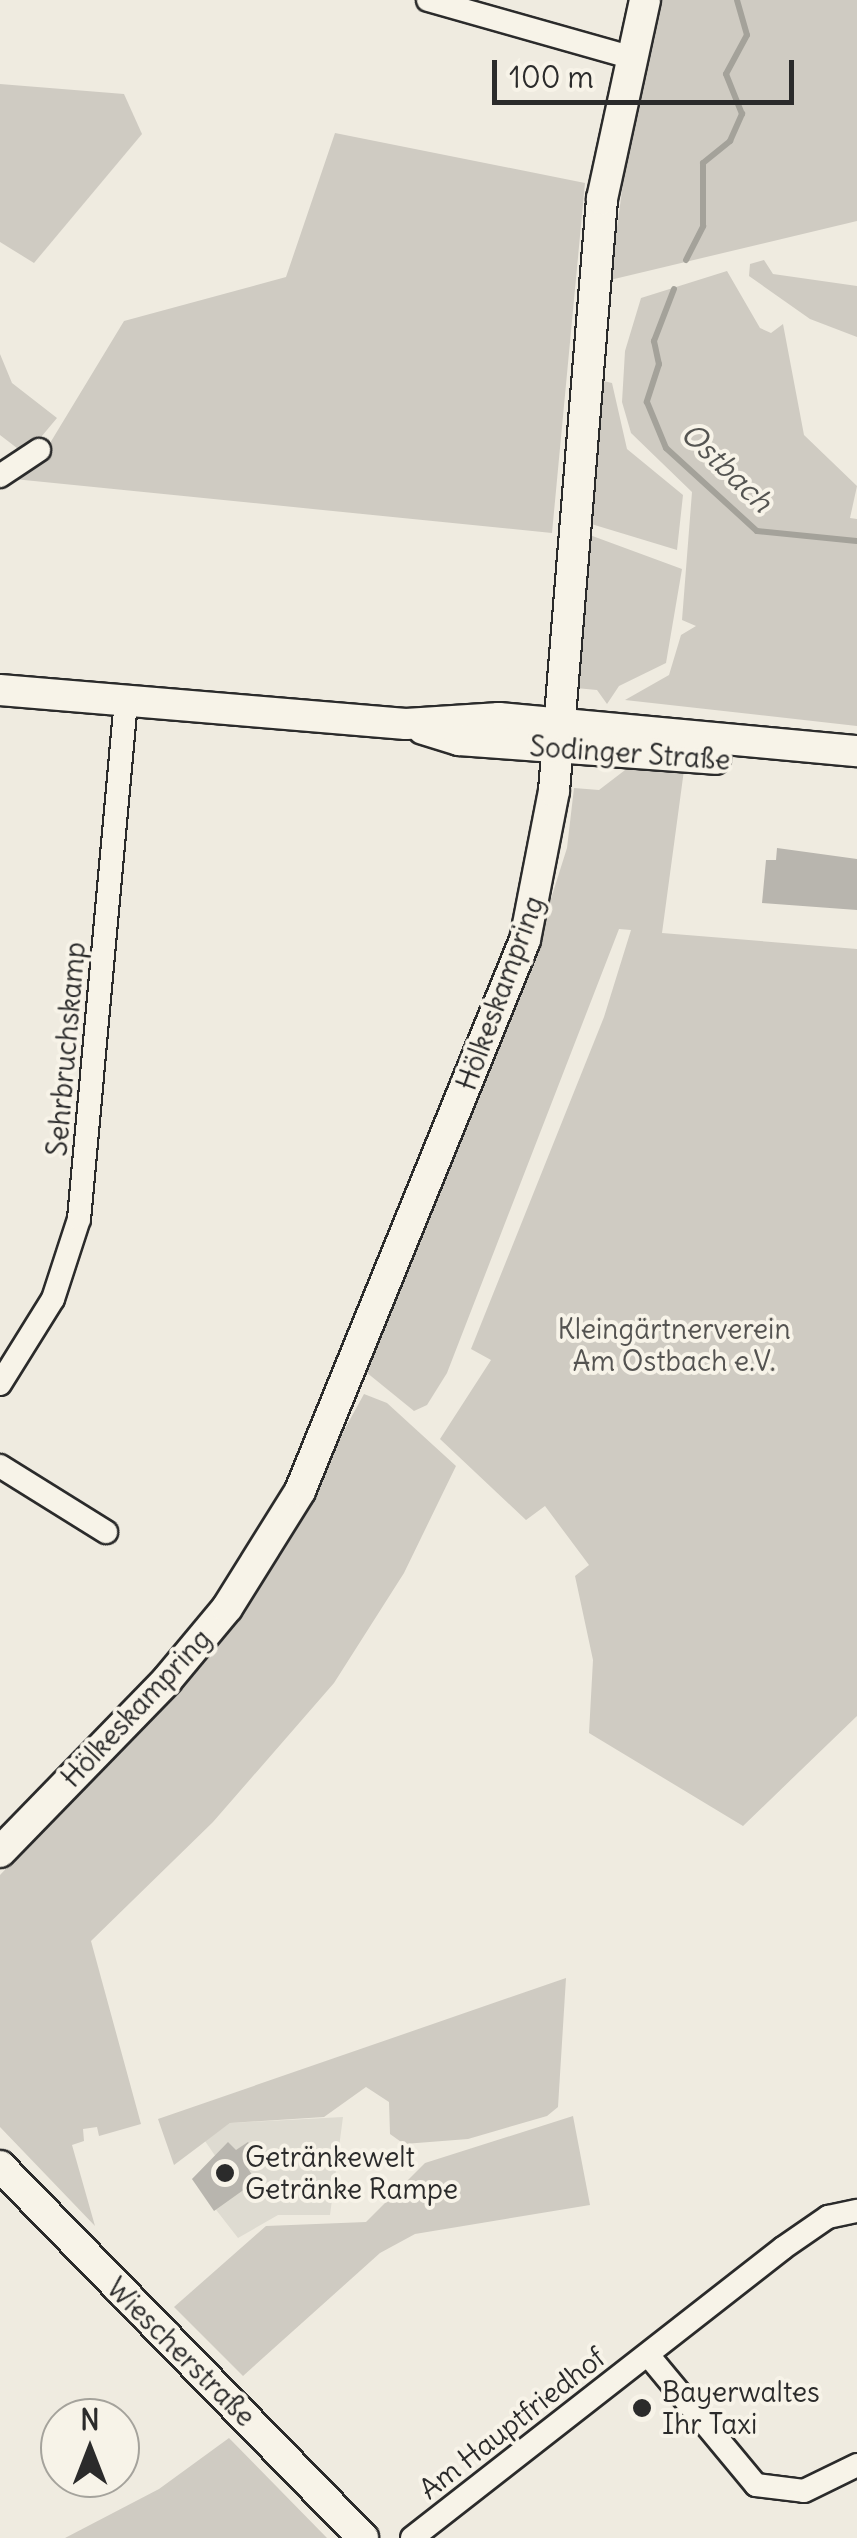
<!DOCTYPE html>
<meta charset="utf-8">
<style>
body{margin:0}
#map{position:relative;width:857px;height:2538px;overflow:hidden;background:#efebe0;font-family:Delius,sans-serif}
div>[style]{position:absolute}
.built>*{inset:0;background:#dedbd1}
.green>*{inset:0;background:#cfcbc2}
.stream>*{height:6px;margin:-3px;padding:0 3px;transform-origin:3px;border-radius:3px;background:#a4a29a}
.building>*{inset:0;background:#b8b5ae}
.roads{filter:drop-shadow(2px 0 #2b2b2b) drop-shadow(-2px 0 #2b2b2b) drop-shadow(0 2px #2b2b2b) drop-shadow(0 -2px #2b2b2b)}
.minor>*{height:22px;margin:-11px;padding:0 11px;transform-origin:11px;border-radius:11px;background:#f7f3e8}
.secondary>*{height:30px;margin:-15px;padding:0 15px;transform-origin:15px;border-radius:15px;background:#f7f3e8}
.dots>*{width:28px;height:28px;translate:-50% -50%;box-sizing:border-box;border:5px solid #f7f3e8;border-radius:50%}
span{translate:-50% -50%;white-space:nowrap;text-align:center;line-height:1.15;-webkit-text-stroke:8px #f7f3e8;paint-order:stroke}
.street-label{font-size:28px;color:#2b2b2b}
.park-label{font-size:28px;color:#545351}
.poi-label{font-size:28px;color:#2b2b2b}
.left{translate:0 -50%;text-align:left}
.water-label{font-size:30px;color:#555552;font-style:italic}
.north{position:absolute;left:40px;top:2398px;width:100px;height:100px;box-sizing:border-box;background:#f7f3e8;border:2px solid #a5a39c;border-radius:50%;rotate:0deg;font-size:28px;font-weight:700;line-height:40px;text-align:center;color:#2b2b2b}
.north::after{content:'';display:block;margin:auto;width:35px;height:45px;background:#2b2b2b;clip-path:polygon(50% 0,100% 100%,50% 72%,0 100%)}
.scale{position:absolute;left:492px;top:60px;width:302px;height:45px;box-sizing:border-box;border:5px solid #2b2b2b;border-top:0;padding-left:12px;font-size:30px;line-height:35px;white-space:nowrap;color:#2b2b2b;-webkit-text-stroke:8px #f7f3e8;paint-order:stroke}
</style>
<div id="map">
<div class="built">
<div style="clip-path:polygon(343px 2117px,330px 2215px,278px 2215px,238px 2238px,192px 2179px,218px 2160px,205px 2141px,230px 2123px)"></div>
</div>
<div class="green">
<div style="clip-path:polygon(660px 0,857px 0,857px 221px,610px 280px,635px 93px)"></div>
<div style="clip-path:polygon(0 84px,124px 94px,142px 134px,34px 263px,0 242px)"></div>
<div style="clip-path:polygon(335px 133px,585px 183px,552px 533px,4px 478px,27px 473px,44px 453px,124px 321px,286px 277px)"></div>
<div style="clip-path:polygon(764px 260px,773px 274px,857px 286px,857px 337px,810px 319px,749px 276px,750px 264px)"></div>
<div style="clip-path:polygon(727px 271px,760px 328px,771px 333px,783px 324px,804px 435px,857px 486px,850px 518px,857px 519px,857px 726px,625px 700px,669px 675px,681px 635px,696px 626px,682px 620px,692px 492px,631px 433px,622px 402px,625px 351px,641px 298px)"></div>
<div style="clip-path:polygon(0 354px,12px 383px,57px 418px,26px 455px,0 435px)"></div>
<div style="clip-path:polygon(599px 380px,612px 383px,627px 449px,683px 495px,677px 550px,588px 523px)"></div>
<div style="clip-path:polygon(587px 534px,682px 569px,666px 663px,619px 686px,607px 704px,597px 690px,576px 688px)"></div>
<div style="clip-path:polygon(629px 767px,684px 770px,662px 933px,857px 949px,857px 1716px,743px 1826px,589px 1733px,593px 1660px,575px 1576px,589px 1565px,545px 1506px,526px 1520px,440px 1439px,491px 1360px,471px 1349px,604px 1017px,631px 930px,619px 929px,447px 1373px,427px 1405px,414px 1411px,366px 1372px,529px 968px,567px 848px,574px 788px,599px 790px)"></div>
<div style="clip-path:polygon(364px 1394px,387px 1403px,456px 1466px,404px 1573px,334px 1683px,213px 1822px,91px 1941px,141px 2124px,99px 2136px,97px 2127px,83px 2129px,84px 2141px,72px 2145px,95px 2226px,0 2127px,0 1875px,180px 1686px,256px 1590px)"></div>
<div style="clip-path:polygon(566px 1978px,558px 2107px,547px 2116px,468px 2139px,404px 2144px,390px 2134px,389px 2102px,366px 2087px,324px 2117px,230px 2123px,174px 2165px,158px 2119px)"></div>
<div style="clip-path:polygon(573px 2116px,590px 2205px,415px 2234px,380px 2253px,243px 2376px,174px 2307px,266px 2226px,366px 2222px,425px 2163px)"></div>
<div style="clip-path:polygon(229px 2438px,327px 2538px,65px 2538px,159px 2489px)"></div>
</div>
<div class="stream">
<div style="left:686px;top:260px;width:38px;rotate:-63deg"></div>
<div style="left:703px;top:226px;width:63px;rotate:-90deg"></div>
<div style="left:703px;top:163px;width:35px;rotate:-39deg"></div>
<div style="left:730px;top:141px;width:30px;rotate:-66deg"></div>
<div style="left:742px;top:114px;width:43px;rotate:-111.8deg"></div>
<div style="left:726px;top:74px;width:44px;rotate:-61.7deg"></div>
<div style="left:747px;top:35px;width:36px;rotate:-106deg"></div>
<div style="left:674px;top:289px;width:56px;rotate:111deg"></div>
<div style="left:654px;top:341px;width:24px;rotate:78deg"></div>
<div style="left:659px;top:364px;width:40px;rotate:108deg"></div>
<div style="left:647px;top:402px;width:50px;rotate:67.6deg"></div>
<div style="left:666px;top:448px;width:123px;rotate:42.4deg"></div>
<div style="left:757px;top:531px;width:100px;rotate:5.7deg"></div>
</div>
<div class="building">
<div style="clip-path:polygon(777px 848px,857px 859px,857px 910px,762px 903px,766px 860px,776px 860px)"></div>
<div style="clip-path:polygon(228px 2142px,236px 2150px,248px 2142px,260px 2158px,247px 2167px,256px 2181px,214px 2211px,192px 2179px)"></div>
</div>
<div class="roads">
<div class="minor">
<div style="left:428px;top:0;width:210px;rotate:15.8deg"></div>
<div style="left:0;top:476px;width:47px;rotate:-33.7deg"></div>
<div style="left:0;top:1384px;width:100px;rotate:-58.1deg"></div>
<div style="left:53px;top:1299px;width:84px;rotate:-72deg"></div>
<div style="left:79px;top:1219px;width:520px;rotate:-84.82deg"></div>
<div style="left:0;top:1466px;width:125px;rotate:31.9deg"></div>
<div style="left:648px;top:2355px;width:169px;rotate:50.3deg"></div>
<div style="left:756px;top:2485px;width:48px;rotate:7.1deg"></div>
<div style="left:804px;top:2491px;width:59px;rotate:-26.1deg"></div>
<div style="left:412px;top:2538px;width:471px;rotate:-38deg"></div>
<div style="left:783px;top:2248px;width:55px;rotate:-34.6deg"></div>
<div style="left:828px;top:2217px;width:30px;rotate:-12deg"></div>
</div>
<div class="secondary">
<div style="left:0;top:690px;width:407px;rotate:4.8deg"></div>
<div style="left:406px;top:724px;width:93px;rotate:-3.7deg"></div>
<div style="left:499px;top:718px;width:360px;rotate:5.3deg"></div>
<div style="left:423px;top:729px;width:38px;rotate:17deg"></div>
<div style="left:459px;top:740px;width:257px;rotate:4.2deg"></div>
<div style="left:0;top:1852px;width:240px;rotate:-45.8deg"></div>
<div style="left:167px;top:1680px;width:94px;rotate:-50.2deg"></div>
<div style="left:227px;top:1608px;width:138px;rotate:-58deg"></div>
<div style="left:300px;top:1491px;width:595px;rotate:-67.79deg"></div>
<div style="left:525px;top:940px;width:152px;rotate:-79deg"></div>
<div style="left:554px;top:791px;width:594px;rotate:-85.36deg"></div>
<div style="left:602px;top:199px;width:204px;rotate:-77.8deg"></div>
<div style="left:0;top:2166px;width:520px;rotate:45.7deg"></div>
</div>
</div>
<div class="dots">
<div style="left:225px;top:2173px;background:#2b2b2b"></div>
<div style="left:642px;top:2408px;background:#2b2b2b"></div>
</div>
<div class="street-label">
<span style="left:630px;top:753px;rotate:4deg">Sodinger Straße</span>
<span style="left:500px;top:993px;rotate:-70deg">Hölkeskampring</span>
<span style="left:66px;top:1049px;rotate:-85deg">Sehrbruchskamp</span>
<span style="left:136px;top:1708px;rotate:-47deg">Hölkeskampring</span>
<span style="left:181px;top:2352px;rotate:45deg">Wiescherstraße</span>
<span style="left:512px;top:2423px;rotate:-38deg">Am Hauptfriedhof</span>
</div>
<div class="park-label">
<span style="left:674px;top:1345px">Kleingärtnerverein<br>Am Ostbach e.V.</span>
</div>
<div class="poi-label">
<span class="left" style="left:245px;top:2173px">Getränkewelt<br>Getränke Rampe</span>
<span class="left" style="left:662px;top:2408px">Bayerwaltes<br>Ihr Taxi</span>
</div>
<div class="water-label">
<span style="left:727px;top:467px;rotate:44deg">Ostbach</span>
</div>
<div class="north">N</div>
<div class="scale">100 m</div>
</div>
